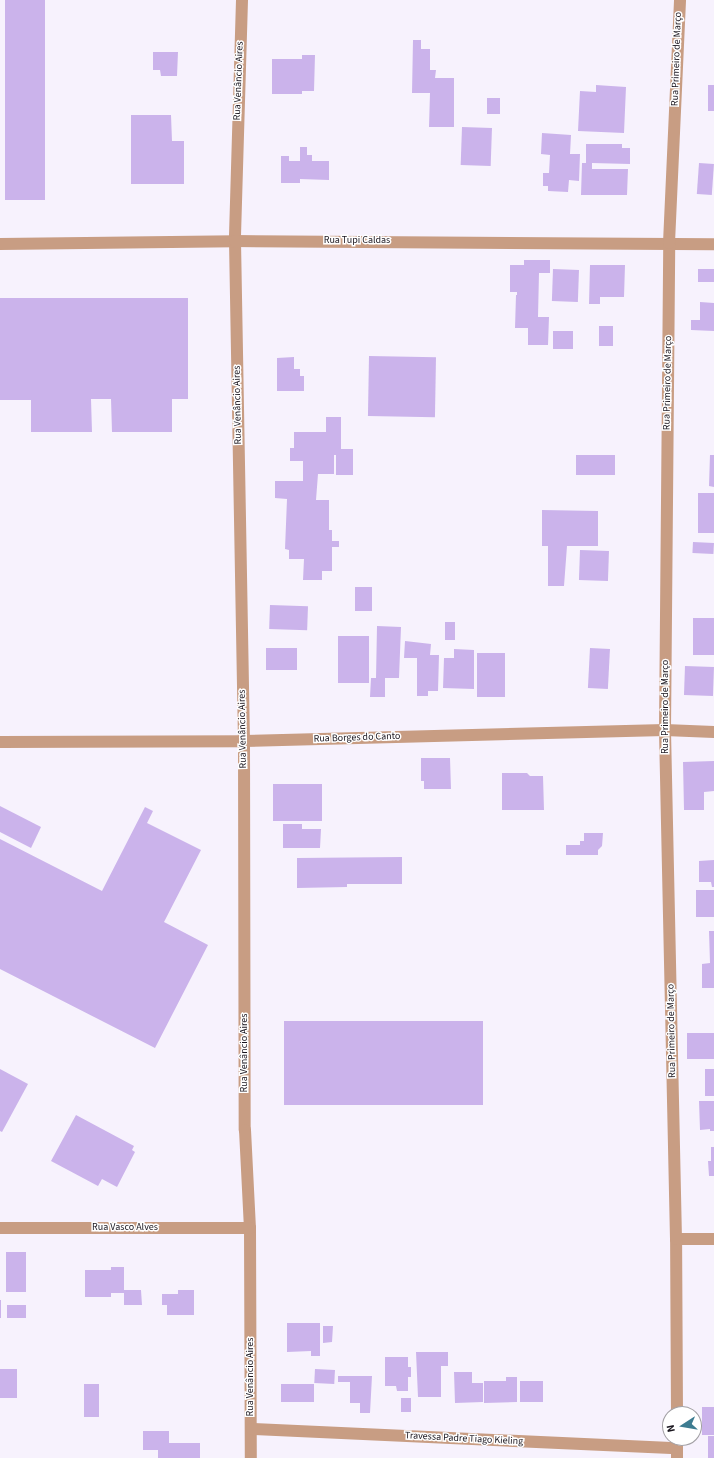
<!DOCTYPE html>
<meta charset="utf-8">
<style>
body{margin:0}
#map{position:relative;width:714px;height:1458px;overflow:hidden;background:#f7f2fd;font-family:"Source Sans 3",sans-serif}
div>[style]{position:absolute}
.building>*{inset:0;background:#cbb3eb;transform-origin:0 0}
.minor>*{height:12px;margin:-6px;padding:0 6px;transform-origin:6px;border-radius:6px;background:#c89d83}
span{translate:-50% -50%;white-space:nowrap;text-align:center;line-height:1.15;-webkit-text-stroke:3px #fff;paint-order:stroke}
.street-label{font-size:10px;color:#19151e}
.north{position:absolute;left:662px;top:1406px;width:40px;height:40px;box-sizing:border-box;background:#fff;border:1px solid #a3a1a5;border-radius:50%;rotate:258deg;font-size:11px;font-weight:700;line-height:16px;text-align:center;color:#19151e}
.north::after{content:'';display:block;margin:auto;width:14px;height:18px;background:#3d7c91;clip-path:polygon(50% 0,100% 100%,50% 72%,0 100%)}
</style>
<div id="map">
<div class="building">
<i style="left:5px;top:0;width:40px;height:200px"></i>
<i style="clip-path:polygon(413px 40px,421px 40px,421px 49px,430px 49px,430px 70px,436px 70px,435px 78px,454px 78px,454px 127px,429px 127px,430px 93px,412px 93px)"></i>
<i style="clip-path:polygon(153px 52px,178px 52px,177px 76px,161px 76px,160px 70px,153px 70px)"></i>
<i style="clip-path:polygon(302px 55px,315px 55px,314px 91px,302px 91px,302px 94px,272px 94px,272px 59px,302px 59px)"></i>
<i style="clip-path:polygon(596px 85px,626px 87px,624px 133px,578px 131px,580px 91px,596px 92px)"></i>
<i style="left:708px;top:85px;width:6px;height:26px"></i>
<i style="left:487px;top:98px;width:13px;height:16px"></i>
<i style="clip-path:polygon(131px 115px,171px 115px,172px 141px,184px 141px,184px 184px,131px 184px)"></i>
<i style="left:462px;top:127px;width:30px;height:38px;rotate:2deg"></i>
<i style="clip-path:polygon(542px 133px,571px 135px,570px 154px,580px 154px,579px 181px,569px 180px,568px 192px,548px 191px,548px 186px,543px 186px,543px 173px,549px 173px,550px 155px,541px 154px)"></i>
<i style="clip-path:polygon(586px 144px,622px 144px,622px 148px,630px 148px,630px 164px,592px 163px,592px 169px,628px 169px,627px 195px,581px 195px,582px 163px,586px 163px)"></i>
<i style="clip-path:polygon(300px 147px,307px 147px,307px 155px,312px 155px,312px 161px,329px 161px,329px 180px,300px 179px,300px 183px,281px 183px,281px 156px,289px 156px,289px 161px,300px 161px)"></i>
<i style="left:699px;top:163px;width:15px;height:31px;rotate:4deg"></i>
<i style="clip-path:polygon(524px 260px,550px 260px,550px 273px,539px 273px,538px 317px,549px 317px,548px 345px,528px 345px,528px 328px,515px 328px,516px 295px,517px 295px,517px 292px,510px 292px,510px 265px,524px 265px)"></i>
<i style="clip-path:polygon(590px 265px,625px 265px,624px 297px,600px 297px,600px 304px,589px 304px)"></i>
<i style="left:553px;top:269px;width:26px;height:32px;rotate:2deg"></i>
<i style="left:714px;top:269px;width:13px;height:16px;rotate:90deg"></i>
<i style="clip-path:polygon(0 298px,188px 298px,188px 399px,172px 399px,172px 432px,112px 432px,111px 399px,91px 399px,92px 432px,31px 432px,31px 400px,0 400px)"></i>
<i style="clip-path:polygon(700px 302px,714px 303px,714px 331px,691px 330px,691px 320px,700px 320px)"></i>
<i style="left:599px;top:326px;width:14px;height:20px"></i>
<i style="left:553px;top:331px;width:20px;height:18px"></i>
<i style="left:369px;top:356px;width:67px;height:60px;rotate:1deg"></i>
<i style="clip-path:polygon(294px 357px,294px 369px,300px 369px,300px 376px,304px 376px,304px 391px,277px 391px,277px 358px)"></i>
<i style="clip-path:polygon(326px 417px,341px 417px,341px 449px,353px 449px,353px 475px,336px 475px,336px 455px,334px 455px,334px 474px,318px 474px,316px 500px,329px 500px,329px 530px,332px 530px,332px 541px,339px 541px,339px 547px,332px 547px,332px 571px,322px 571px,322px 580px,303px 580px,304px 559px,289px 559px,289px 550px,285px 549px,287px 499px,275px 498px,275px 481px,303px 481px,303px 461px,290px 461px,290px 448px,294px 448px,294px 432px,326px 432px)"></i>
<i style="left:576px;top:455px;width:39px;height:20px"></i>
<i style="clip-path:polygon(710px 455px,714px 455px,714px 487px,709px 486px)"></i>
<i style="left:698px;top:493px;width:16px;height:40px"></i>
<i style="clip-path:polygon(542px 510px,598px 511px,598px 546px,567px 546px,564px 586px,548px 586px,548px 546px,542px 546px)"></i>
<i style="left:693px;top:542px;width:21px;height:11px;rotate:3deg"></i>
<i style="left:580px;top:550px;width:29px;height:30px;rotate:2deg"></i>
<i style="left:355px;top:587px;width:17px;height:24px"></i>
<i style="left:270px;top:605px;width:38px;height:24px;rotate:2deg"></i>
<i style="left:693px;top:618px;width:21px;height:37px"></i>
<i style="left:445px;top:622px;width:10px;height:18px"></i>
<i style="clip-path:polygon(377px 626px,401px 627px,399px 678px,385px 678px,385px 697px,370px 697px,371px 678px,376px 678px)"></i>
<i style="left:338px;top:636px;width:31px;height:47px"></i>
<i style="clip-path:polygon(405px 641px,431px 644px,430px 655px,439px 655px,438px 691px,428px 691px,428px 696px,417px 696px,417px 658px,404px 658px)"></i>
<i style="left:266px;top:648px;width:31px;height:22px"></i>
<i style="left:590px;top:648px;width:20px;height:40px;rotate:3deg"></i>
<i style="clip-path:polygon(454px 649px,474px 650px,474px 689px,443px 688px,444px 658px,454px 658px)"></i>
<i style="left:477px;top:653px;width:28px;height:44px"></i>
<i style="left:685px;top:666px;width:29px;height:29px;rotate:2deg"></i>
<i style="clip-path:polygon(421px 758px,450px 758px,451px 789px,424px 789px,424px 781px,421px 781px)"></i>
<i style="clip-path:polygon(714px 761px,714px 791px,704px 792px,704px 810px,684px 810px,683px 762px)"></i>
<i style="clip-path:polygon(502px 773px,527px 773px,530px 776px,543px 776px,544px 810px,502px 810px)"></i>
<i style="left:273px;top:784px;width:49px;height:37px"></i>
<i style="clip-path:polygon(0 806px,41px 827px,31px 848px,0 832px)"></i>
<i style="clip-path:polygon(145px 807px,153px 811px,147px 823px,201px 850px,164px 922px,208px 945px,155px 1048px,0 969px,0 839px,102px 891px)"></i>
<i style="clip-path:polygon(283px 824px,302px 824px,302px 829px,321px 829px,320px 848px,283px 848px)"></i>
<i style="clip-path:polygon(584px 833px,603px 833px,602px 846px,598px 850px,598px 855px,566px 855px,566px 845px,580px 845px,580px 841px,584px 841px)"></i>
<i style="clip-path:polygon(402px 857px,402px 884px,347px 884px,347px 887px,297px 888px,297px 858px)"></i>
<i style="clip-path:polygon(714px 860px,714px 887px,712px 887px,711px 882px,699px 882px,699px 861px)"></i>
<i style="left:714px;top:890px;width:27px;height:18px;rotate:90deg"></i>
<i style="clip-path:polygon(709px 931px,714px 931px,714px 988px,702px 988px,702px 964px,710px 963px)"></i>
<i style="left:483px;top:1021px;width:84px;height:199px;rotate:90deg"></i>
<i style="left:687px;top:1033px;width:27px;height:26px"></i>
<i style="clip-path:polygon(0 1069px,28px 1084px,2px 1132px,0 1131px)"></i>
<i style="left:714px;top:1069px;width:27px;height:9px;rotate:90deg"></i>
<i style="clip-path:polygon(699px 1101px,714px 1101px,714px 1131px,710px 1131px,710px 1129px,700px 1130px)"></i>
<i style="clip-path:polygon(76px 1115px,134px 1146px,132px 1150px,135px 1152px,117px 1187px,102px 1179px,98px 1186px,51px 1161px)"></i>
<i style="clip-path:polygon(711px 1147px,714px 1147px,714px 1176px,709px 1176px,708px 1161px,711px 1161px)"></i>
<i style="left:6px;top:1252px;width:20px;height:40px"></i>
<i style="clip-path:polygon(111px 1267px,124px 1267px,124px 1290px,141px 1290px,142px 1305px,124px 1305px,124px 1293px,111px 1293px,111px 1297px,85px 1297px,85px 1270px,111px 1270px)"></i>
<i style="clip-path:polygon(178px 1290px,194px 1290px,194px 1315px,167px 1315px,167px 1305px,162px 1305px,162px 1294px,178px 1294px)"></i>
<i style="left:0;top:1300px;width:1px;height:18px"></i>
<i style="left:7px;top:1305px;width:19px;height:13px"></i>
<i style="clip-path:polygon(287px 1323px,320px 1323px,320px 1356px,311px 1356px,311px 1351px,287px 1352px)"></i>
<i style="clip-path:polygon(323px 1326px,333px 1326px,332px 1342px,323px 1343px)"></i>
<i style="clip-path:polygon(416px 1352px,448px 1352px,448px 1366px,441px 1366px,441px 1397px,418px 1397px)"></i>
<i style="clip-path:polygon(385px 1357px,408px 1357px,408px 1367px,411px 1367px,411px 1377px,408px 1377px,408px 1391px,397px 1391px,396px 1386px,385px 1386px)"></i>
<i style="left:0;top:1369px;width:17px;height:29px"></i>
<i style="left:315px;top:1369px;width:20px;height:14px;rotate:3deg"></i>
<i style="clip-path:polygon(454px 1372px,472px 1372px,472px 1383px,483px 1383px,483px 1402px,455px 1403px)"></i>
<i style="clip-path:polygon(338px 1376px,372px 1376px,370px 1413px,360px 1413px,360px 1403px,350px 1403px,350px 1382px,338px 1382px)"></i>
<i style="clip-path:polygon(506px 1377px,517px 1377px,517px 1402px,484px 1403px,484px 1381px,506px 1381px)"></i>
<i style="left:520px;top:1381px;width:23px;height:21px"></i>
<i style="left:84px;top:1384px;width:15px;height:33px"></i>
<i style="left:281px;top:1384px;width:33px;height:18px"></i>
<i style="left:401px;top:1398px;width:10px;height:14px"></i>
<i style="left:702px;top:1407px;width:12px;height:28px"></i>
<i style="clip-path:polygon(143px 1431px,169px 1431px,169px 1443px,200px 1443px,200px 1458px,158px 1458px,158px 1450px,143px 1450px)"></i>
<i style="left:708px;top:1436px;width:6px;height:22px"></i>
</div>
<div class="minor">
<i style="left:242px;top:0;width:241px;rotate:91.7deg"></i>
<i style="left:235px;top:241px;width:500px;rotate:88.97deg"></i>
<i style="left:244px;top:741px;width:389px;rotate:89.9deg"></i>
<i style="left:245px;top:1130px;width:98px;rotate:87.1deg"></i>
<i style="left:250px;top:1228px;width:230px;rotate:89.8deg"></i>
<i style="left:0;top:244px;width:235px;rotate:-0.7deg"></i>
<i style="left:235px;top:241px;width:479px;rotate:0.4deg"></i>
<i style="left:0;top:742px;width:244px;rotate:-0.2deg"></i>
<i style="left:244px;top:741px;width:421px;rotate:-1.5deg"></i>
<i style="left:665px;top:730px;width:49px;rotate:2.3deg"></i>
<i style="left:0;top:1228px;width:250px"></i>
<i style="left:676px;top:1239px;width:38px"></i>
<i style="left:677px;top:1414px;width:175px;rotate:-90.3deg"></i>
<i style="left:676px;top:1239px;width:509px;rotate:-91.24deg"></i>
<i style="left:665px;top:730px;width:487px;rotate:-89.5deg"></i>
<i style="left:669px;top:243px;width:243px;rotate:-87.4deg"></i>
<i style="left:252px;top:1429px;width:425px;rotate:2.6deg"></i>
<i style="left:677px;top:1458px;width:20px;rotate:-90deg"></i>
</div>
<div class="street-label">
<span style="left:677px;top:59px;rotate:-88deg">Rua Primeiro de Março</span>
<span style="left:239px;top:81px;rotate:-88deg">Rua Venâncio Aires</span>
<span style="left:357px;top:241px">Rua Tupi Caldas</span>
<span style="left:668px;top:383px;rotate:-89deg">Rua Primeiro de Março</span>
<span style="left:238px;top:405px;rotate:-91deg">Rua Venâncio Aires</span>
<span style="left:666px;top:707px;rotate:-90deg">Rua Primeiro de Março</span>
<span style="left:243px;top:729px;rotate:-91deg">Rua Venâncio Aires</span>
<span style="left:357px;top:738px;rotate:-2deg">Rua Borges do Canto</span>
<span style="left:672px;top:1031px;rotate:-91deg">Rua Primeiro de Março</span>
<span style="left:245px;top:1053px;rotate:-90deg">Rua Venâncio Aires</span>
<span style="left:125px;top:1228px">Rua Vasco Alves</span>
<span style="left:251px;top:1377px;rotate:-90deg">Rua Venâncio Aires</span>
<span style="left:464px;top:1439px;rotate:3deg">Travessa Padre Tiago Kieling</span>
</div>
<div class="north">N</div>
</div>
